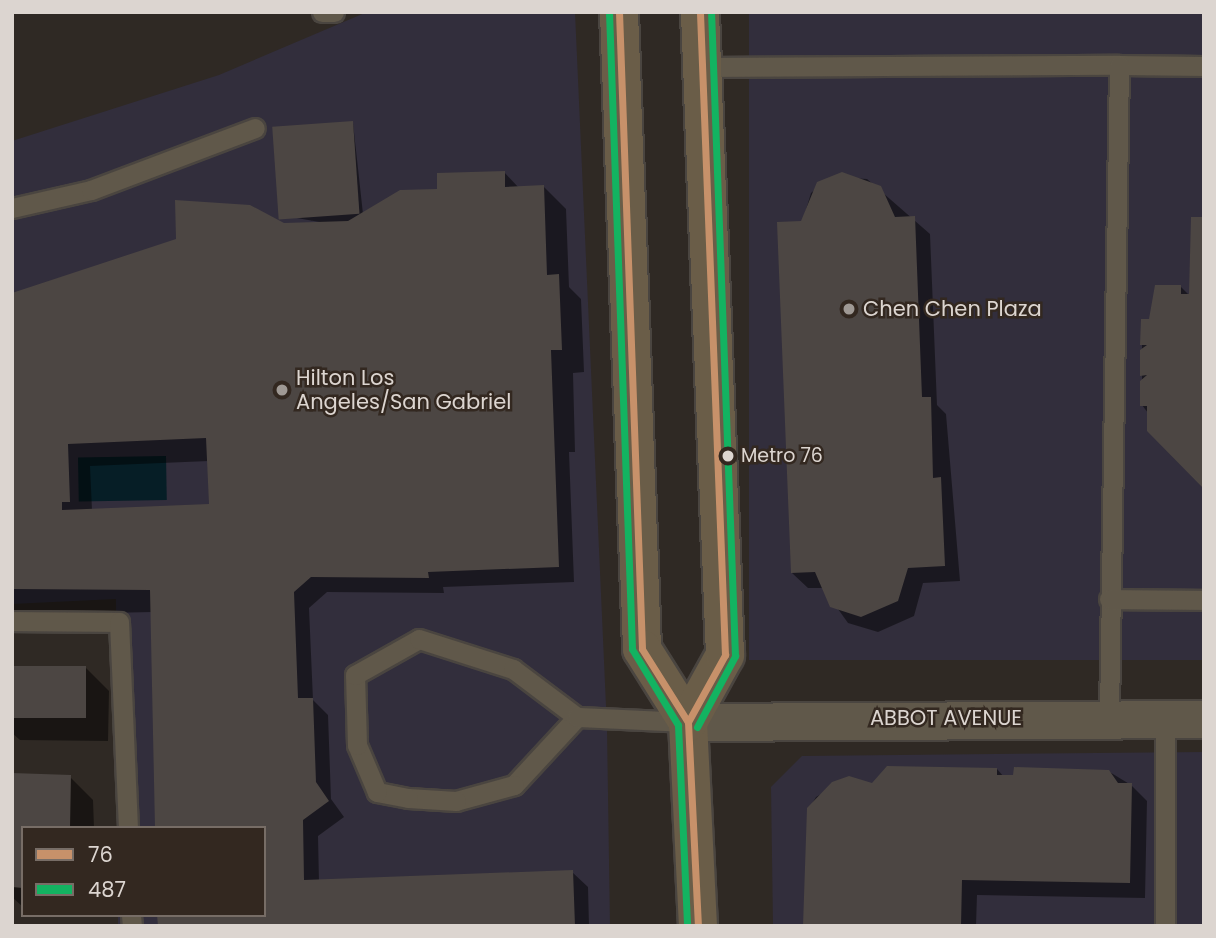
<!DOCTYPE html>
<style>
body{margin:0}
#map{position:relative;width:1216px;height:938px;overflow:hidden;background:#2f2924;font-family:Poppins,sans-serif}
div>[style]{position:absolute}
.commercial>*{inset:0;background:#322e3c;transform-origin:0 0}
.water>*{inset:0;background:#061e26;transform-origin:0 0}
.shadow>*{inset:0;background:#0007}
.building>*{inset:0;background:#4c4643;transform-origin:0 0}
.roads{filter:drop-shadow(2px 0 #4a4540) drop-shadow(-2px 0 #4a4540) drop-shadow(0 2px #4a4540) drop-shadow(0 -2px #4a4540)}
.lane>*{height:19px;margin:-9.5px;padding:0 9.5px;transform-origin:9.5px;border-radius:9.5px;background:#60584a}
.street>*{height:37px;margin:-18.5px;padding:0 18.5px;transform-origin:18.5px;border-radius:18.5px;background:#60584a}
.primary>*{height:38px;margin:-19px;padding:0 19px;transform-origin:19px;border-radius:19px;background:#6a5d48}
.bus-1>*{height:7px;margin:-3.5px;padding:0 3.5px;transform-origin:3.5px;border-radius:3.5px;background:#c7916a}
.bus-2>*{height:7px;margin:-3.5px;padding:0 3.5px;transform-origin:3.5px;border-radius:3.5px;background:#13b361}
.dots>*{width:19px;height:19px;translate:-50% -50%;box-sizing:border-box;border:4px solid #332820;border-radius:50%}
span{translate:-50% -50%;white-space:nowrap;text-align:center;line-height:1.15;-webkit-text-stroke:5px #332820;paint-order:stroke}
.bus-label{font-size:19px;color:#dcd5d0}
.left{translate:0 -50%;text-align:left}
.poi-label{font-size:21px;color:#dcd5d0}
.street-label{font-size:21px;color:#dcd5d0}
.frame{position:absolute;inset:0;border:14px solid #dcd5d0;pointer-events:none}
.legend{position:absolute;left:21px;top:826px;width:245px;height:91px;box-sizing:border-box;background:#332820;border:2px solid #776d66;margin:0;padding:9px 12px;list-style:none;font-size:21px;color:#dcd5d0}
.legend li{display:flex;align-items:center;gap:14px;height:35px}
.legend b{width:35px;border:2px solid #776d66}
</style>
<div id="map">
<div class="commercial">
<i style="clip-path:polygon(367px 12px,575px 12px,607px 728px,610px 926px,118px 926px,118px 915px,264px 915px,264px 828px,117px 828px,116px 599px,12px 604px,12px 141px,219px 75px)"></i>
<i style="left:749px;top:12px;width:455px;height:648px"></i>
<i style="clip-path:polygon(1204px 752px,1204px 926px,773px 926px,771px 787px,802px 756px)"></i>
</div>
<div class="water">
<i style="left:166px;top:456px;width:44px;height:88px;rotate:89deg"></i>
</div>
<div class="shadow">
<i style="clip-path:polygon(evenodd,353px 123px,363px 214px,504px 172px,519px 188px,543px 186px,566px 209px,569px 287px,581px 299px,584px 372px,573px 373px,575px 452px,569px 452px,574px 582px,443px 587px,444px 593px,327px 592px,309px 608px,313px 700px,328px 715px,331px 799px,344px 817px,318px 836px,319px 882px,572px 872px,588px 887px,589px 926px,160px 926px,264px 915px,264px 828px,153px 612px,12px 615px,12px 294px,284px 225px,325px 223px,280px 215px,353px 123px,209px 461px,211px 505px,92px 510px,90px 466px,209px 461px)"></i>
<i style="clip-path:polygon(830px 177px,867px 179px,930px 234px,937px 405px,946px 414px,960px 581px,923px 583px,914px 616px,878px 632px,848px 623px,823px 588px,808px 588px,792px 573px,802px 223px,811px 193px)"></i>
<i style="clip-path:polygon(1181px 287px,1191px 297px,1204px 487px,1142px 405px,1142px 344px,1151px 321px)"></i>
<i style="clip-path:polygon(12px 667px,86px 668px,109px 691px,108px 741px,20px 740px,12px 733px)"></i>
<i style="clip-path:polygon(997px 769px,1004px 777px,1108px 771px,1131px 785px,1147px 801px,1145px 898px,977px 895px,976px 926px,808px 926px,809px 809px,816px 797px,849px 778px,872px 785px)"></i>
<i style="clip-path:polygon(12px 775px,70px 777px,93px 800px,94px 828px,23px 828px,23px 907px,12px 897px)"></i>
</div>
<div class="building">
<i style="left:353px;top:121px;width:93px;height:81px;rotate:86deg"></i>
<i style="clip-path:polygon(evenodd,505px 171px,505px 187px,544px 185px,547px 275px,559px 274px,562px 350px,551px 350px,559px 567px,428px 572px,429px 578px,311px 577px,294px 592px,298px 698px,313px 698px,316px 782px,329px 801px,303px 820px,304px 880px,573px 870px,575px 926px,158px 926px,157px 915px,264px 915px,264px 828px,155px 828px,150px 590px,12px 589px,12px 293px,176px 239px,175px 200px,250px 205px,284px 223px,348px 221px,400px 190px,437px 189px,437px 173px,505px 171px,206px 438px,209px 504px,62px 510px,62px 502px,70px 502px,68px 444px,206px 438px)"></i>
<i style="clip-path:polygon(842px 172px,881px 186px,895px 217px,915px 216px,922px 397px,931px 397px,933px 478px,941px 477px,945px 566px,908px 568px,898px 601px,861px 617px,830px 607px,815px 572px,791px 573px,777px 222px,801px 221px,817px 182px)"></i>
<i style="clip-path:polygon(1191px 217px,1204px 217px,1204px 489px,1147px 431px,1147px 406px,1140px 406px,1140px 381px,1147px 375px,1140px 376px,1140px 350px,1147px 345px,1140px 345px,1141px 319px,1149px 319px,1155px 285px,1181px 285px,1181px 294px,1189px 294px)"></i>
<i style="left:12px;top:666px;width:74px;height:52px"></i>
<i style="clip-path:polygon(887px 766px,997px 768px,997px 775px,1013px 775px,1014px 767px,1109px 770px,1118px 783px,1132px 783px,1130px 883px,962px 880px,961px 926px,803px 926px,807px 808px,832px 782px,849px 776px,872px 783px)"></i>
<i style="clip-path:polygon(12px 773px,71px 775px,70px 828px,23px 828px,23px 888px,12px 887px)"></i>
</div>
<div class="roads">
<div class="lane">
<i style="left:322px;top:12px;width:12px"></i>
<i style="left:1119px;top:65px;width:85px;rotate:0.7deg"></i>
<i style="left:702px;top:67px;width:417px;rotate:-0.3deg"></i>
<i style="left:1119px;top:65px;width:653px;rotate:90.88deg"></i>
<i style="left:12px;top:208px;width:81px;rotate:-12.8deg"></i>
<i style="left:91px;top:190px;width:175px;rotate:-20.7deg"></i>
<i style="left:1109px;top:599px;width:95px;rotate:0.6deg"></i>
<i style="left:12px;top:621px;width:107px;rotate:0.5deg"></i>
<i style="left:119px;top:622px;width:206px;rotate:87.5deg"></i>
<i style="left:577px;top:717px;width:93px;rotate:132.8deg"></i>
<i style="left:514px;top:785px;width:60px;rotate:164.6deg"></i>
<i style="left:456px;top:801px;width:48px;rotate:-176.4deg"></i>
<i style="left:408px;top:798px;width:32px;rotate:-169deg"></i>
<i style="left:377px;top:792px;width:51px;rotate:-113.1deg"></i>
<i style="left:357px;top:745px;width:70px;rotate:-91.6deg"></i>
<i style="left:355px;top:675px;width:73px;rotate:-29.4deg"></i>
<i style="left:419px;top:639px;width:99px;rotate:17.7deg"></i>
<i style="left:513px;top:669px;width:80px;rotate:36.9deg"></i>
<i style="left:577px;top:717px;width:111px;rotate:2.6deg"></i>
<i style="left:131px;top:915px;width:11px;rotate:85deg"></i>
<i style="left:1165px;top:926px;width:206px;rotate:-90deg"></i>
</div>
<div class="street">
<i style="left:688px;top:722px;width:516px;rotate:-0.33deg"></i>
</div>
<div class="primary">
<i style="left:619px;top:12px;width:637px;rotate:87.93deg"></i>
<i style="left:642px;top:649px;width:86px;rotate:57.8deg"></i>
<i style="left:688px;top:722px;width:204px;rotate:87.2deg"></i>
<i style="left:688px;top:722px;width:77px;rotate:-61.1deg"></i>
<i style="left:725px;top:655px;width:643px;rotate:-92.23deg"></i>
</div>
</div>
<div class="bus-1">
<i style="left:619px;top:12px;width:637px;rotate:87.93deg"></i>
<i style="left:642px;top:649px;width:86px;rotate:57.8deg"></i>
<i style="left:688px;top:722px;width:204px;rotate:87.2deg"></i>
<i style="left:688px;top:722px;width:77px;rotate:-61.1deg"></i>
<i style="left:725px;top:655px;width:643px;rotate:-92.23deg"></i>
</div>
<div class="bus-2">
<i style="left:609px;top:12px;width:637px;rotate:87.93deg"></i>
<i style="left:632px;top:649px;width:89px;rotate:58.8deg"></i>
<i style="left:678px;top:725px;width:201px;rotate:87.4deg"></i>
<i style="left:697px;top:727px;width:81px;rotate:-61.8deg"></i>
<i style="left:735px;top:656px;width:644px;rotate:-92.13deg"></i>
</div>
<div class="dots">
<i style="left:849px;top:309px;background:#9f9994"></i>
<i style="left:282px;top:390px;background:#9f9994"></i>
<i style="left:728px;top:456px;background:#dcd5d0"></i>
</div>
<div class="bus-label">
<span class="left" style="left:741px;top:456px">Metro 76</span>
</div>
<div class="poi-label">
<span class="left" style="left:863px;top:309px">Chen Chen Plaza</span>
<span class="left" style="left:296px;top:390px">Hilton Los<br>Angeles/San Gabriel</span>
</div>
<div class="street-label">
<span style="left:946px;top:718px">ABBOT AVENUE</span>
</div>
<div class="frame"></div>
<ul class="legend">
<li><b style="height:9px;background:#c7916a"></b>76</li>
<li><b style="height:9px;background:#13b361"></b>487</li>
</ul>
</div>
